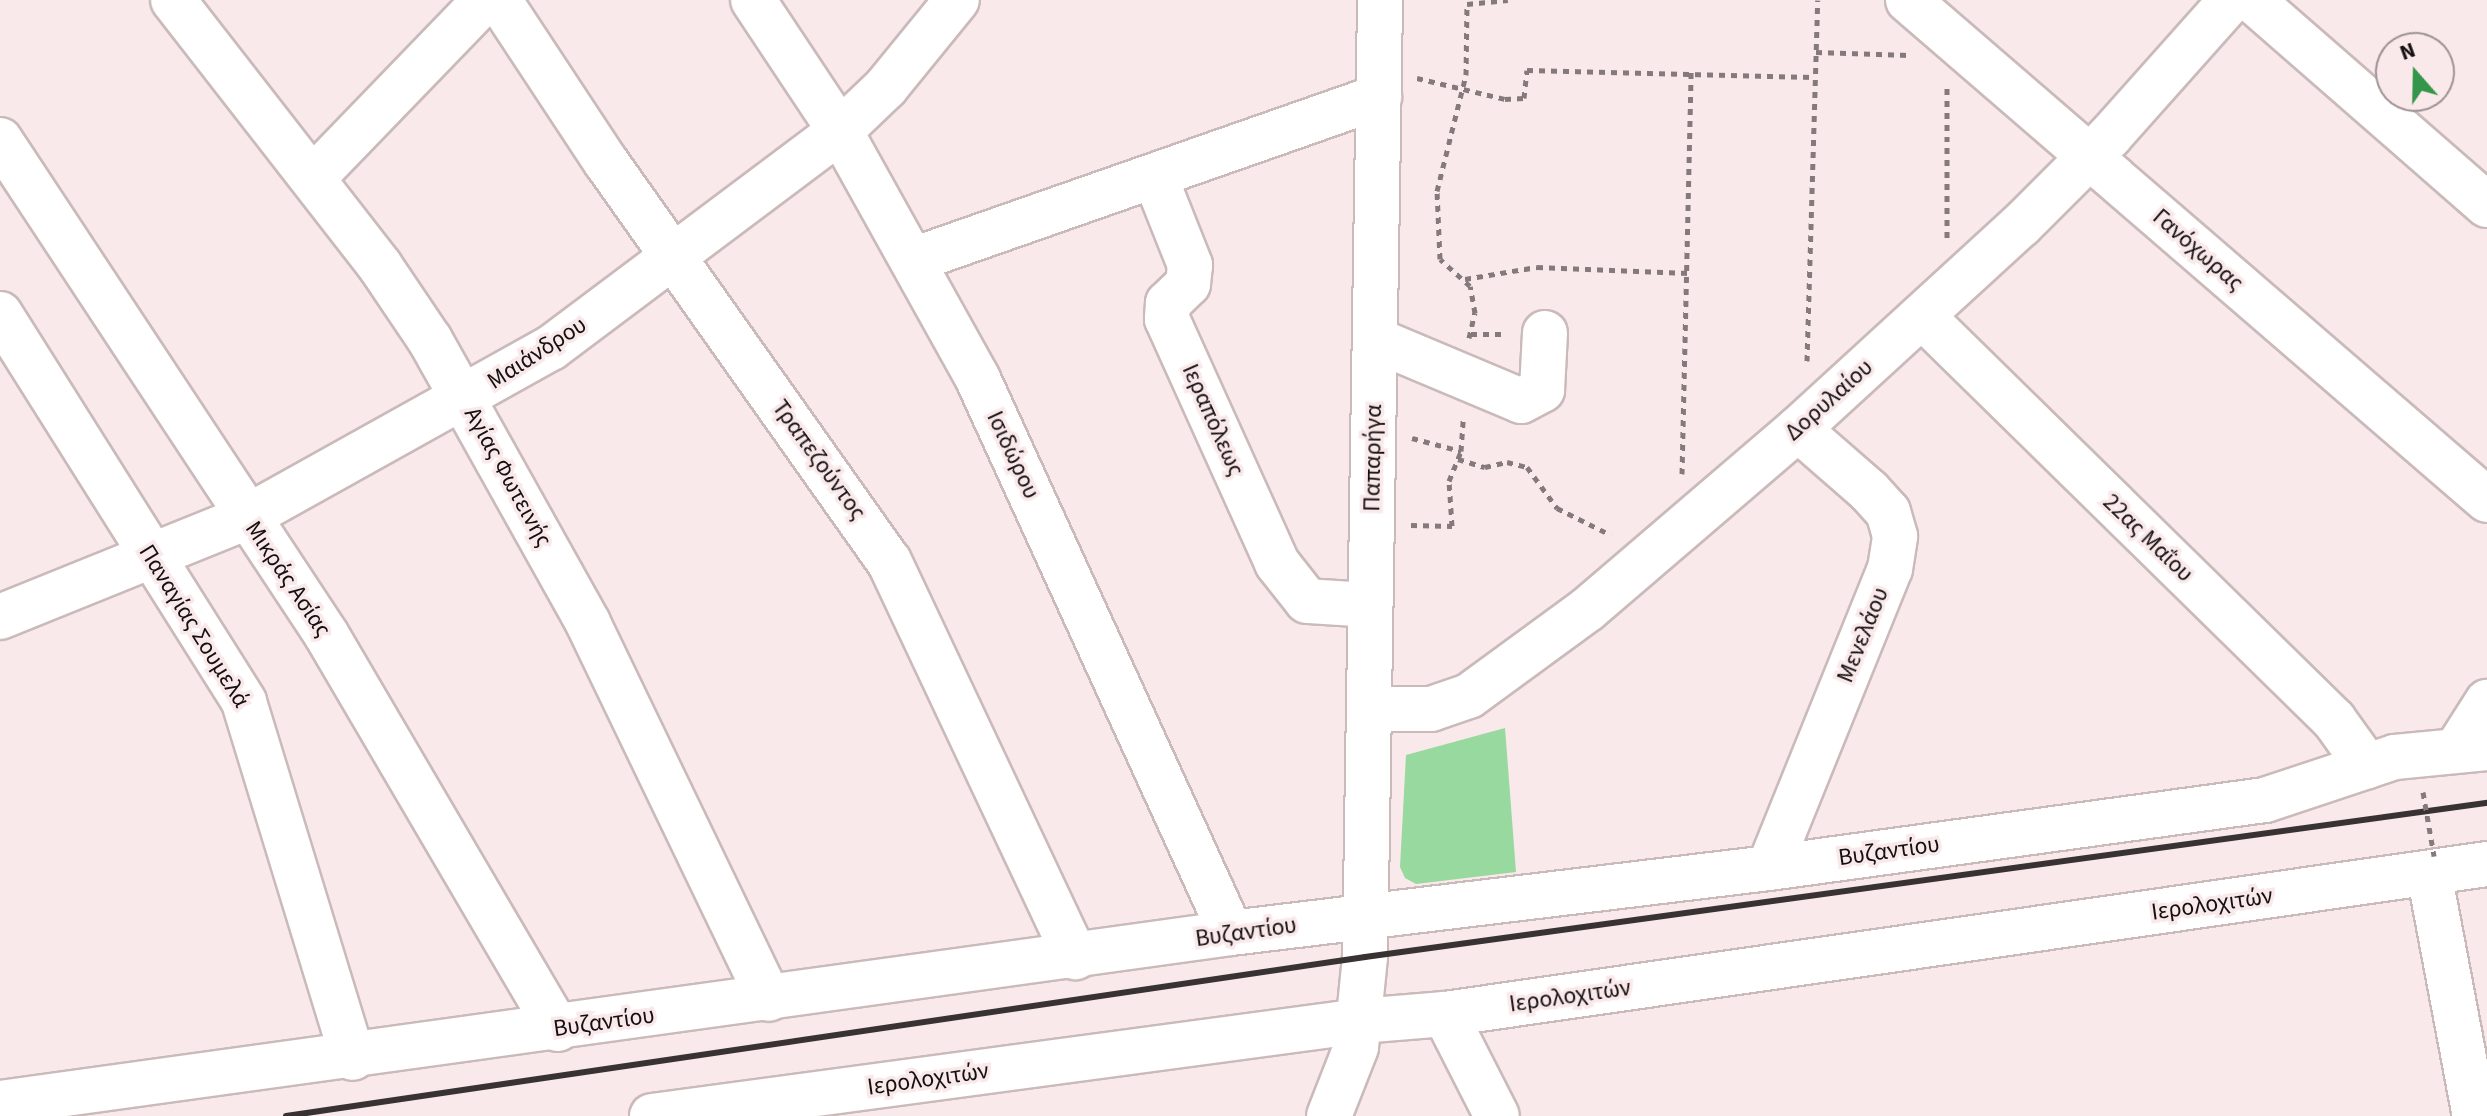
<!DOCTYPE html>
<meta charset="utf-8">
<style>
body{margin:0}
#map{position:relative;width:2487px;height:1116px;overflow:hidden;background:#fae9ea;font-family:"Source Sans 3",sans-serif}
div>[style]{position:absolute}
.green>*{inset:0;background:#98d9a0}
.path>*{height:5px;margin-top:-2.5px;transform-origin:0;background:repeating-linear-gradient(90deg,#857a7b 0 6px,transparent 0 12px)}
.roads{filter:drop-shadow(2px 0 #cababa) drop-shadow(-2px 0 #cababa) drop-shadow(0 2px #cababa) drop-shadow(0 -2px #cababa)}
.minor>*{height:44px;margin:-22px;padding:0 22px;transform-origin:22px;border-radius:22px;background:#fff}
.rail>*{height:6px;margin:-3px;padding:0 3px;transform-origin:3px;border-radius:3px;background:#393232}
.path-bridge>*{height:5px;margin-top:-2.5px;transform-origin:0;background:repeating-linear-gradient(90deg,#857a7b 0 6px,transparent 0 12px)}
span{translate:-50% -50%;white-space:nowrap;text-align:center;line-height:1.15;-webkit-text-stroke:7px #fae9ea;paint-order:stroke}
.street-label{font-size:24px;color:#151010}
.north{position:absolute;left:2375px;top:32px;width:80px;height:80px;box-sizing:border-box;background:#fae9ea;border:2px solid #9e9293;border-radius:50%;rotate:340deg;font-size:22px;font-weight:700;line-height:32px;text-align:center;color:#151010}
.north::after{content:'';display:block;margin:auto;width:28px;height:36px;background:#34964a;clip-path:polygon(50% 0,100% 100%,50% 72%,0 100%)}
</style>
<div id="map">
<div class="green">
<i style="clip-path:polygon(1505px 728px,1516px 872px,1416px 884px,1405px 878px,1400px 867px,1406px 755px)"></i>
</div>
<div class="path">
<i style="left:1816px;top:52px;width:93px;rotate:1.8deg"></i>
<i style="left:1417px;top:78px;width:90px;rotate:13.4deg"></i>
<i style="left:1505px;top:99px;width:19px;rotate:-3deg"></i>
<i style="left:1524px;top:98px;width:28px;rotate:-84deg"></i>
<i style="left:1527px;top:70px;width:288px;rotate:1.4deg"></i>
<i style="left:1947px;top:238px;width:150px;rotate:-90deg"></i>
<i style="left:1465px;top:279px;width:73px;rotate:-9.5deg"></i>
<i style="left:1537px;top:267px;width:151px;rotate:2.3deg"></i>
<i style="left:1471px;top:334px;width:34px"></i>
<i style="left:1469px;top:338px;width:26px;rotate:-77deg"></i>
<i style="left:1475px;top:313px;width:27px;rotate:-100deg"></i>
<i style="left:1470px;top:286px;width:40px;rotate:-138deg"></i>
<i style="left:1440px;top:259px;width:68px;rotate:-92.5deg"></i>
<i style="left:1437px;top:191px;width:120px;rotate:-76deg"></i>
<i style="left:1466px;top:75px;width:71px;rotate:-89.2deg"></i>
<i style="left:1467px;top:4px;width:41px;rotate:-5.6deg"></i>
<i style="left:1807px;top:361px;width:361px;rotate:-88.3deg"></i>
<i style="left:1412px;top:438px;width:51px;rotate:14.9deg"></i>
<i style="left:1458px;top:459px;width:28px;rotate:17deg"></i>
<i style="left:1485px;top:467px;width:23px;rotate:-13deg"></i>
<i style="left:1507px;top:462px;width:21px;rotate:14deg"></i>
<i style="left:1527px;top:467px;width:51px;rotate:53.8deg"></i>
<i style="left:1557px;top:508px;width:60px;rotate:26.6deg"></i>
<i style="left:1682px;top:474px;width:402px;rotate:-88.7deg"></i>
<i style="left:1411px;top:525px;width:41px;rotate:1.4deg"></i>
<i style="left:1452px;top:526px;width:45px;rotate:-93.8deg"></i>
<i style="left:1449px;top:481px;width:32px;rotate:-68deg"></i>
<i style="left:1461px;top:451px;width:31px;rotate:-86deg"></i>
</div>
<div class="roads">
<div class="minor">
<i style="left:173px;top:0;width:337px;rotate:52.1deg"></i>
<i style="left:380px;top:266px;width:89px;rotate:56deg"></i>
<i style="left:430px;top:340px;width:324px;rotate:60.8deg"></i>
<i style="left:588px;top:623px;width:417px;rotate:64.3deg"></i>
<i style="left:499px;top:0;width:194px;rotate:56.6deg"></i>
<i style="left:606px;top:162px;width:489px;rotate:54.7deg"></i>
<i style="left:889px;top:561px;width:438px;rotate:64.8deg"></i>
<i style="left:753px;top:0;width:157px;rotate:56.4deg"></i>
<i style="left:840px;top:131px;width:282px;rotate:60.9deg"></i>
<i style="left:977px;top:377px;width:611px;rotate:65.45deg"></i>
<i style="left:1908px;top:0;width:765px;rotate:40.81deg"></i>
<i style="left:2252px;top:0;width:312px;rotate:41.1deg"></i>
<i style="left:0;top:140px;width:592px;rotate:56.58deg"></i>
<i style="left:326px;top:634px;width:458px;rotate:59.6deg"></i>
<i style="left:1155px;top:177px;width:95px;rotate:68.3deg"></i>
<i style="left:1190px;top:265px;width:19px;rotate:96deg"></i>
<i style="left:1188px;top:284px;width:28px;rotate:136deg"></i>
<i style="left:1168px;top:303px;width:16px;rotate:94deg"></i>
<i style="left:1167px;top:319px;width:268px;rotate:65.7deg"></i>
<i style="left:1277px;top:563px;width:48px;rotate:51.7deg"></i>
<i style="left:1307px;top:601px;width:63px;rotate:3.6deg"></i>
<i style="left:313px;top:178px;width:248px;rotate:-46deg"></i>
<i style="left:913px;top:260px;width:494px;rotate:-19.3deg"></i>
<i style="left:0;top:314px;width:458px;rotate:57.8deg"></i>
<i style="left:244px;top:702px;width:372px;rotate:73deg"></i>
<i style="left:1922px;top:316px;width:577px;rotate:44.44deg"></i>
<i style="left:2334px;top:720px;width:57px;rotate:54.3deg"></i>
<i style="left:1376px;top:340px;width:157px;rotate:22.8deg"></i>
<i style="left:1521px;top:401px;width:24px;rotate:-28deg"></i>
<i style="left:1542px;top:390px;width:57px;rotate:-87deg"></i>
<i style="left:0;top:617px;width:266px;rotate:-22deg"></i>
<i style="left:247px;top:517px;width:348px;rotate:-29.1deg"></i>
<i style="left:551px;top:348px;width:361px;rotate:-36.9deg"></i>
<i style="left:840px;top:131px;width:64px;rotate:-43.7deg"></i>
<i style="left:886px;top:87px;width:112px;rotate:-50.8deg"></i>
<i style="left:1371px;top:709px;width:60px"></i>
<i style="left:1431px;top:709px;width:40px;rotate:-18.9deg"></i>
<i style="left:1469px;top:696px;width:147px;rotate:-36.2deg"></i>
<i style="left:1588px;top:609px;width:277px;rotate:-40.6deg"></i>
<i style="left:1798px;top:429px;width:302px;rotate:-42.5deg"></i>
<i style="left:2021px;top:225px;width:126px;rotate:-45deg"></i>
<i style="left:2110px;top:136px;width:182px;rotate:-48.3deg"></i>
<i style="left:2457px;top:749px;width:56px;rotate:-57.4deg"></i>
<i style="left:1769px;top:868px;width:323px;rotate:-68deg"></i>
<i style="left:1890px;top:569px;width:33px;rotate:-81deg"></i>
<i style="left:1895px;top:536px;width:25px;rotate:-106deg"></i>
<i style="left:1888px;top:512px;width:28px;rotate:-132deg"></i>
<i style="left:1869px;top:491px;width:94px;rotate:-138.9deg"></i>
<i style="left:2429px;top:873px;width:247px;rotate:79.3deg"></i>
<i style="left:1445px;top:1014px;width:114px;rotate:63deg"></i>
<i style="left:0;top:1103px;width:1243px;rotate:-7.86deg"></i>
<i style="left:1231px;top:933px;width:542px;rotate:-6.89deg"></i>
<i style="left:1769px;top:868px;width:501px;rotate:-7.81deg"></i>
<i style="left:2265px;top:800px;width:137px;rotate:-18.3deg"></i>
<i style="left:2395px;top:757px;width:92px;rotate:-5.6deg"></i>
<i style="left:652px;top:1116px;width:714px;rotate:-7.64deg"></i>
<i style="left:1360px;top:1021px;width:85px;rotate:-4.7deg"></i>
<i style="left:1445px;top:1014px;width:1053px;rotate:-8.19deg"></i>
<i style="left:1329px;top:1116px;width:74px;rotate:-68.6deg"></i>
<i style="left:1356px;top:1047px;width:90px;rotate:-84.3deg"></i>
<i style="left:1365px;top:957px;width:957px;rotate:-89.1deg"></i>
</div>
</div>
<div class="rail">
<i style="left:286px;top:1116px;width:1091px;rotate:-8.38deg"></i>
<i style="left:1365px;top:957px;width:1133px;rotate:-7.82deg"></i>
</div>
<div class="path-bridge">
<i style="left:2423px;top:792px;width:65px;rotate:80.2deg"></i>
</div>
<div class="street-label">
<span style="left:2198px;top:250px;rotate:41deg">Γανόχωρας</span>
<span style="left:537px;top:353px;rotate:-33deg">Μαιάνδρου</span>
<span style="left:1829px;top:400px;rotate:-42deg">Δορυλαίου</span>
<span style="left:1213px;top:420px;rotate:66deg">Ιεραπόλεως</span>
<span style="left:1013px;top:455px;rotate:65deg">Ισιδώρου</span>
<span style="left:1373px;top:458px;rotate:-89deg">Παπαρήγα</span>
<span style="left:819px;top:460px;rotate:54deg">Τραπεζούντος</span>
<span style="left:508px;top:477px;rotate:61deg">Αγίας Φωτεινής</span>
<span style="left:2148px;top:538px;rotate:44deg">22ας Μαΐου</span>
<span style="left:288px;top:579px;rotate:56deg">Μικράς Ασίας</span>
<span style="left:194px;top:626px;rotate:58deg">Παναγίας Σουμελά</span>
<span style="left:1863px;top:635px;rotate:-68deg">Μενελάου</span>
<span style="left:1889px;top:851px;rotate:-8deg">Βυζαντίου</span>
<span style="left:2212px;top:904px;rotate:-8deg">Ιερολοχιτών</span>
<span style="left:1246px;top:932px;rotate:-8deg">Βυζαντίου</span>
<span style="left:1570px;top:996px;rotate:-8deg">Ιερολοχιτών</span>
<span style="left:604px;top:1022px;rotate:-8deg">Βυζαντίου</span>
<span style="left:928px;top:1079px;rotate:-8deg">Ιερολοχιτών</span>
</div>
<div class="north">N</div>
</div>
